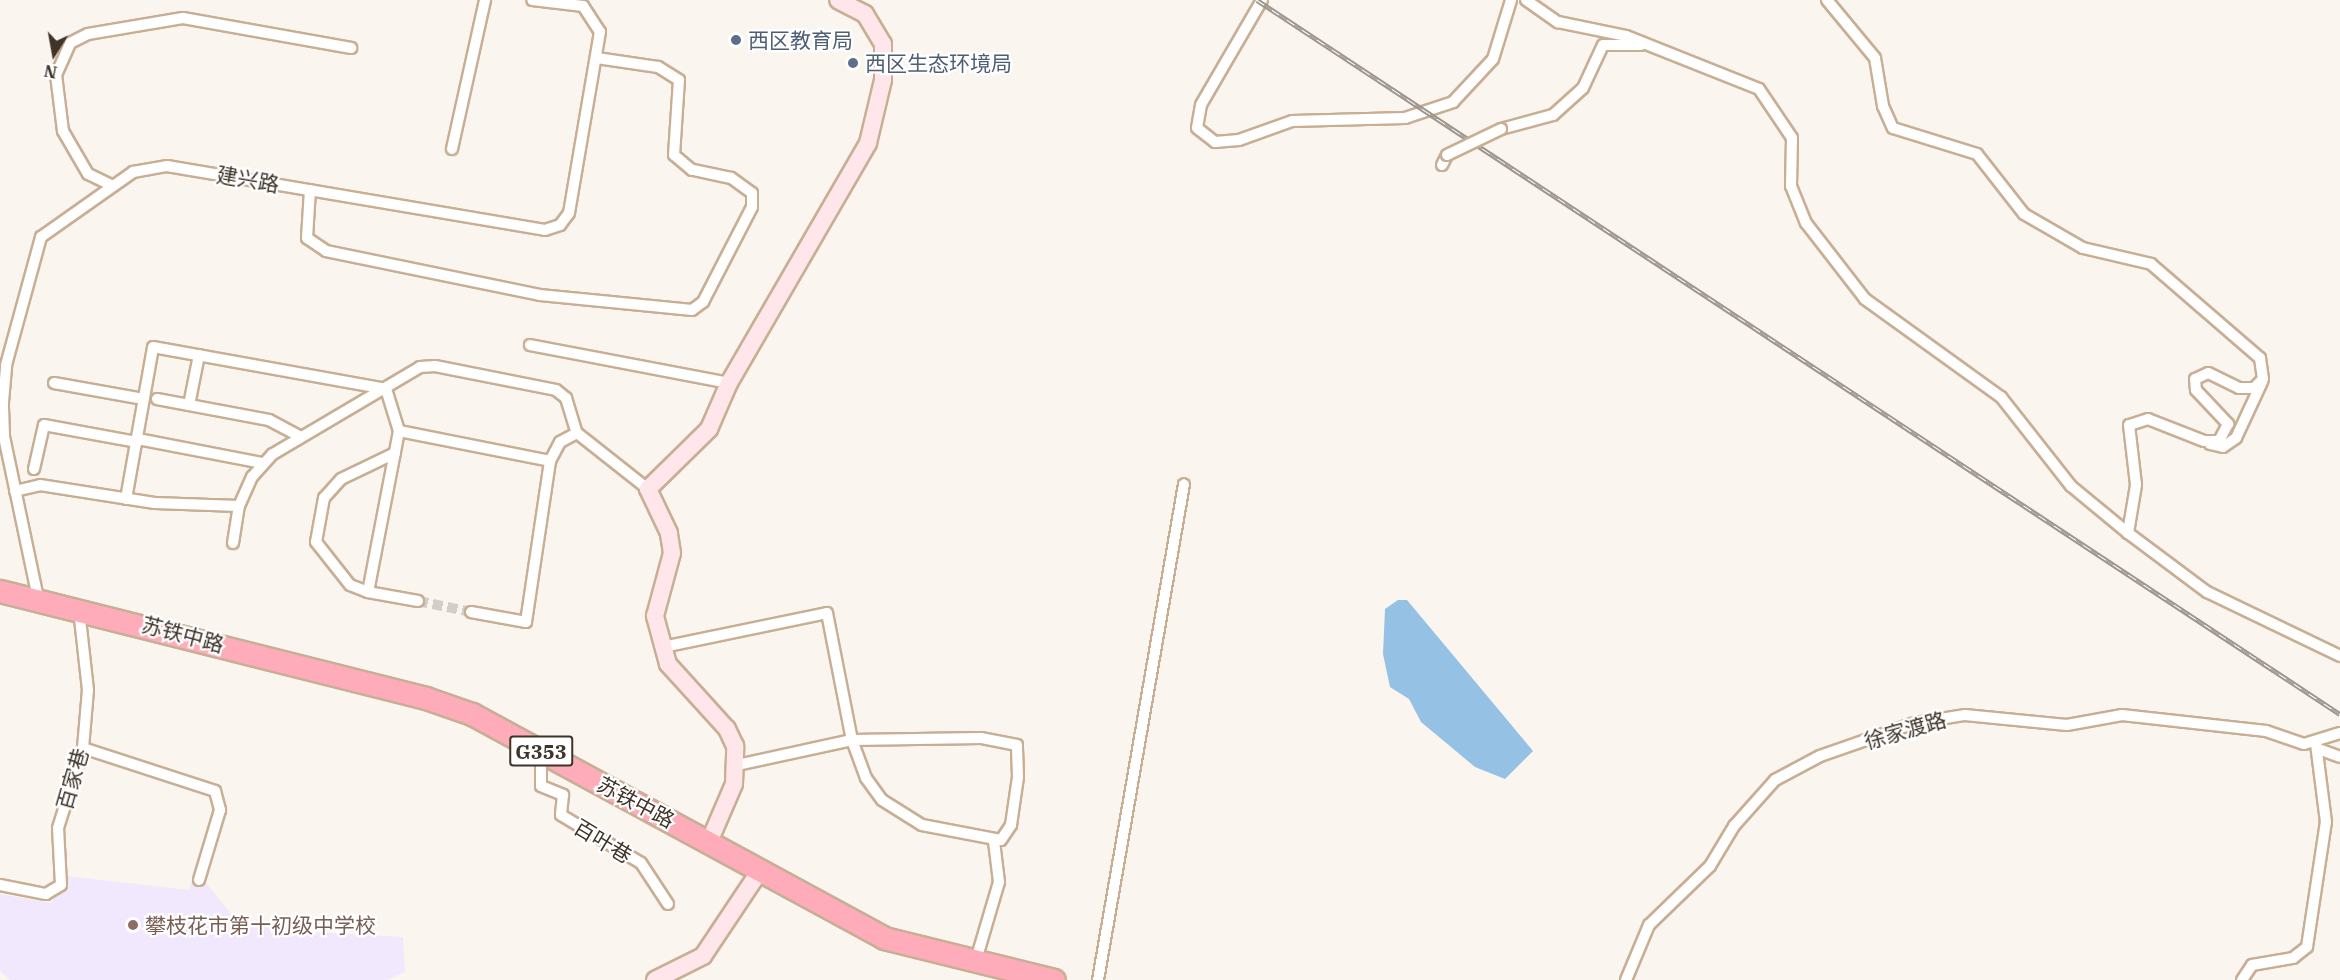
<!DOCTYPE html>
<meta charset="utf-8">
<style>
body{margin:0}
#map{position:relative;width:2340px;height:980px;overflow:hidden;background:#fbf5f0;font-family:"IBM Plex Serif","Noto Sans SC",serif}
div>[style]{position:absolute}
.education>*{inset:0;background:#f2e8fd}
.water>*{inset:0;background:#95c2e4}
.street-tunnel>*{height:10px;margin-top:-5px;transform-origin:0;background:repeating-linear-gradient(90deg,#d5cec8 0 10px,transparent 0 15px)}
.roads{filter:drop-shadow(2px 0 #c8af94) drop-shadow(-2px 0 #c8af94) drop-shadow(0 2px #c8af94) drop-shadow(0 -2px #c8af94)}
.street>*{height:10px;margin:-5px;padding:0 5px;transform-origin:5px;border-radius:5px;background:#fff}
.secondary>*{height:16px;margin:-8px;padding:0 8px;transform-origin:8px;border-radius:8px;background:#ffe6ea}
.highway>*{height:21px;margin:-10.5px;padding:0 10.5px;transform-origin:10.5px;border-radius:10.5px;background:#feacb9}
.rail>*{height:5px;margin-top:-2.5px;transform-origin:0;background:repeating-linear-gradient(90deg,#fff 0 9px,#9e968e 0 18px);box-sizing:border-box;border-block:2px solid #9e968e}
.bridges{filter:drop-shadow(2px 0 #c8af94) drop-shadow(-2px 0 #c8af94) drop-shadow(0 2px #c8af94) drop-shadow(0 -2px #c8af94)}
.street-bridge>*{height:10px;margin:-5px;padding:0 5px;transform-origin:5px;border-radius:5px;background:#fff}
.dots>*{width:16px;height:16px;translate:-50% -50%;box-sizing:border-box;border:3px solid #fff;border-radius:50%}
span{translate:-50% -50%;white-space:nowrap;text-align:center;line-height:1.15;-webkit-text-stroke:4.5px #fff;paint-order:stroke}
.shield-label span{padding:2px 4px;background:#fff;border:2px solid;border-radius:4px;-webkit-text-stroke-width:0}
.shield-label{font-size:20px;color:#3e3429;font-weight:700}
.service-label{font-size:21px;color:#4e5e75}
.left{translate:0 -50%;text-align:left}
.street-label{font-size:21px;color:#3e3429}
.education-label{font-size:21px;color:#785e54}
.north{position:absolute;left:24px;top:24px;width:60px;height:60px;-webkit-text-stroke:4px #fff;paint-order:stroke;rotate:191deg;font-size:16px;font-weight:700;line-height:24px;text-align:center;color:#3e3429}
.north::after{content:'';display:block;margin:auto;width:21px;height:27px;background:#3e3429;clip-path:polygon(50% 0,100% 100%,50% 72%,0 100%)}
</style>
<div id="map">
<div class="education">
<i style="clip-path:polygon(193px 875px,204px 880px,236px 920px,296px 931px,403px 937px,405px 972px,387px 980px,10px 980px,0 971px,0 894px,51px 903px,67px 876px,189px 890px)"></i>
</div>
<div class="water">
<i style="clip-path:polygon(1398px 600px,1407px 600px,1533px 751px,1505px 779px,1475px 767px,1421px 722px,1409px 699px,1390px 687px,1383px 654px,1385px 609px)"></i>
</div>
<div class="street-tunnel">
<i style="left:418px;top:601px;width:54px;rotate:11.7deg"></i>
</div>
<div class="roads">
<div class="street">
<i style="left:1262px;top:0;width:121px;rotate:120.2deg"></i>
<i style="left:1201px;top:105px;width:23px;rotate:100deg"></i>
<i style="left:1197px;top:128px;width:23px;rotate:38deg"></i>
<i style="left:1215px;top:142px;width:24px;rotate:-5deg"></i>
<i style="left:1239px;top:140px;width:56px;rotate:-19.7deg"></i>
<i style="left:1292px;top:121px;width:113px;rotate:-1.5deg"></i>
<i style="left:1405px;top:118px;width:51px;rotate:-18.4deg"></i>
<i style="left:1453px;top:102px;width:59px;rotate:-47.1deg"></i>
<i style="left:1493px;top:59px;width:62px;rotate:-73deg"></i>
<i style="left:1526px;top:0;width:39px;rotate:35deg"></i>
<i style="left:1558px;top:22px;width:69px;rotate:11.6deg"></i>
<i style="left:1626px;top:36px;width:143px;rotate:21.7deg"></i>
<i style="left:1759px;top:89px;width:59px;rotate:56deg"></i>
<i style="left:1792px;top:138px;width:48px;rotate:91.2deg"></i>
<i style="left:1791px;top:186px;width:40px;rotate:68deg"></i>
<i style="left:1806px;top:223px;width:96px;rotate:52.2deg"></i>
<i style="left:1865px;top:299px;width:168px;rotate:35.8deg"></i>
<i style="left:2001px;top:397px;width:113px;rotate:51.8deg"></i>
<i style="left:2071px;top:486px;width:74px;rotate:39.5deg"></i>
<i style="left:2128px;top:533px;width:99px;rotate:36.8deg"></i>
<i style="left:2207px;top:592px;width:148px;rotate:25.7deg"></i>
<i style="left:1827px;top:0;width:75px;rotate:50.4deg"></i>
<i style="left:1875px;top:58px;width:49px;rotate:80.5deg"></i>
<i style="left:1883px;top:106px;width:24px;rotate:66deg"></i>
<i style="left:1893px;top:128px;width:88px;rotate:17.2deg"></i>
<i style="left:1977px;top:154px;width:76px;rotate:51.9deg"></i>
<i style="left:2024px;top:214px;width:68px;rotate:30deg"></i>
<i style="left:2083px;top:248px;width:70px;rotate:13.2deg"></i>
<i style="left:2151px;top:264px;width:144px;rotate:40.8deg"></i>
<i style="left:2260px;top:358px;width:21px;rotate:82deg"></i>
<i style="left:2263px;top:379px;width:13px;rotate:135deg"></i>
<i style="left:2254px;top:388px;width:15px;rotate:180deg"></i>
<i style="left:2239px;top:388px;width:34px;rotate:-154deg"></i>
<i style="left:2208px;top:373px;width:14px;rotate:155deg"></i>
<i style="left:2195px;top:379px;width:11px;rotate:85deg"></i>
<i style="left:2196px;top:390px;width:47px;rotate:46.7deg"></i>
<i style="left:2228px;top:424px;width:19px;rotate:118deg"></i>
<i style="left:2219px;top:441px;width:15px;rotate:180deg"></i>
<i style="left:2204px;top:441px;width:60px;rotate:-158.6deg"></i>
<i style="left:2148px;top:419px;width:20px;rotate:162deg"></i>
<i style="left:2129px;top:425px;width:60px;rotate:83.3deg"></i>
<i style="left:2136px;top:485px;width:49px;rotate:99.5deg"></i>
<i style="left:1501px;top:129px;width:54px;rotate:-15.1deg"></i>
<i style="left:1553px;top:115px;width:40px;rotate:-42deg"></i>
<i style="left:1583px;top:88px;width:47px;rotate:-65.1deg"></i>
<i style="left:1603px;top:45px;width:38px"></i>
<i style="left:452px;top:149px;width:153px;rotate:-77.5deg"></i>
<i style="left:1442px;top:165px;width:11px;rotate:-63deg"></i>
<i style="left:113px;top:186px;width:28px;rotate:-154deg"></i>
<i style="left:88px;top:174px;width:50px;rotate:-120.2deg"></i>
<i style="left:63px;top:131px;width:56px;rotate:-97.1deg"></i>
<i style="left:56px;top:75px;width:35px;rotate:-66deg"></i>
<i style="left:70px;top:43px;width:20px;rotate:-27deg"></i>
<i style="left:88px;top:34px;width:96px;rotate:-9.6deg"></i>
<i style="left:183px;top:18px;width:171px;rotate:10.1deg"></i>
<i style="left:310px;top:190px;width:48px;rotate:93.6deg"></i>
<i style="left:307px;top:238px;width:23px;rotate:34deg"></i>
<i style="left:326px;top:251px;width:218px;rotate:11.6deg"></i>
<i style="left:540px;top:295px;width:153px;rotate:5.6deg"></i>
<i style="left:692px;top:310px;width:14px;rotate:-36deg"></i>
<i style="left:703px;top:302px;width:107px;rotate:-62.7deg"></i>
<i style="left:752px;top:207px;width:14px;rotate:-90deg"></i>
<i style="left:752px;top:193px;width:26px;rotate:-144deg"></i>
<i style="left:731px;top:178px;width:40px;rotate:-168deg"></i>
<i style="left:692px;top:170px;width:23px;rotate:-140deg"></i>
<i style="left:674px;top:155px;width:75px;rotate:-86.2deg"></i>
<i style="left:679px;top:80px;width:25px;rotate:-148deg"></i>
<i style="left:658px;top:67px;width:62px;rotate:-171.6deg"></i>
<i style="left:530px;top:345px;width:203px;rotate:10.8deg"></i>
<i style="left:54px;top:383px;width:91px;rotate:10.1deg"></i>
<i style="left:157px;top:399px;width:114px;rotate:10.6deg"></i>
<i style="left:269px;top:420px;width:36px;rotate:28deg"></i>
<i style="left:189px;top:405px;width:51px;rotate:-78.7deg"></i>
<i style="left:143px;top:440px;width:122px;rotate:10.9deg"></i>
<i style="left:2210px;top:444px;width:13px;rotate:13deg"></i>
<i style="left:2223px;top:447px;width:16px;rotate:-35deg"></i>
<i style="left:2236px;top:438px;width:62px;rotate:-65.1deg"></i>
<i style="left:34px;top:469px;width:45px;rotate:-77.2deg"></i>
<i style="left:44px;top:425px;width:95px;rotate:10.4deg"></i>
<i style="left:15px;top:491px;width:26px;rotate:-13deg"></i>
<i style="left:40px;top:485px;width:116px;rotate:8.9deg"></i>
<i style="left:155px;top:503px;width:84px;rotate:2deg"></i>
<i style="left:239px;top:506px;width:32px;rotate:-66deg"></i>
<i style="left:252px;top:477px;width:31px;rotate:-48deg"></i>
<i style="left:273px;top:454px;width:171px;rotate:-30.6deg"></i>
<i style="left:420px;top:367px;width:15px;rotate:-4deg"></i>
<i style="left:435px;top:366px;width:123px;rotate:11.2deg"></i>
<i style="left:556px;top:390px;width:13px;rotate:39deg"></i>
<i style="left:566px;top:398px;width:37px;rotate:73deg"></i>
<i style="left:577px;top:433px;width:90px;rotate:38.3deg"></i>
<i style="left:126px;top:499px;width:154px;rotate:-79.9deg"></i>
<i style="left:153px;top:347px;width:237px;rotate:10.2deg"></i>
<i style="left:386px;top:389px;width:44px;rotate:72.8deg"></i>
<i style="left:233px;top:543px;width:37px;rotate:-81deg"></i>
<i style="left:368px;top:592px;width:19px;rotate:-159deg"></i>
<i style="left:350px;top:585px;width:55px;rotate:-128.3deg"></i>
<i style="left:316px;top:542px;width:45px;rotate:-79.7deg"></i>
<i style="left:324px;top:498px;width:25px;rotate:-48deg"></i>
<i style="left:341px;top:479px;width:60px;rotate:-25.7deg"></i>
<i style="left:38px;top:598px;width:166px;rotate:-101.9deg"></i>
<i style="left:4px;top:436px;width:34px;rotate:-92deg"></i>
<i style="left:3px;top:402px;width:37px;rotate:-85deg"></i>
<i style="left:6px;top:365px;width:133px;rotate:-74.7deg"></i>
<i style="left:41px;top:237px;width:113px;rotate:-35.2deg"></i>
<i style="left:133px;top:172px;width:35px;rotate:-10deg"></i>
<i style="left:167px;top:166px;width:383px;rotate:9.6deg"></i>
<i style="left:545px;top:230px;width:16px;rotate:-18deg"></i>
<i style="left:560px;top:225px;width:15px;rotate:-53deg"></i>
<i style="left:569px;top:213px;width:184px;rotate:-80.3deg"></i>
<i style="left:600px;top:32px;width:31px;rotate:-123deg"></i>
<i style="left:583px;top:6px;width:51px;rotate:-173.3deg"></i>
<i style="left:418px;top:601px;width:51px;rotate:-169.8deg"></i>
<i style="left:368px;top:592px;width:164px;rotate:-79.1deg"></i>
<i style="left:399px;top:431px;width:154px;rotate:11.2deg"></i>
<i style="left:471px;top:612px;width:56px;rotate:10.3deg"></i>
<i style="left:526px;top:622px;width:163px;rotate:-81.5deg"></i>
<i style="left:550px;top:461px;width:21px;rotate:-62deg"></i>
<i style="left:560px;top:442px;width:19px;rotate:-28deg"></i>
<i style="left:663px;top:647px;width:167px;rotate:-11.7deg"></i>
<i style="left:827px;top:613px;width:129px;rotate:78.9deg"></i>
<i style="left:852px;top:740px;width:40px;rotate:69.8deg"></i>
<i style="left:866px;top:778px;width:27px;rotate:54deg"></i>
<i style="left:882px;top:800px;width:47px;rotate:32deg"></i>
<i style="left:922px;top:825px;width:80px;rotate:10.8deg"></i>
<i style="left:1001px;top:840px;width:18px;rotate:-56deg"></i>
<i style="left:1011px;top:825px;width:49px;rotate:-81.7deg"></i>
<i style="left:1018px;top:777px;width:32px;rotate:-92deg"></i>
<i style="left:1017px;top:745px;width:37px;rotate:-169deg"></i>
<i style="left:981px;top:738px;width:129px;rotate:179.1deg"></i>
<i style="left:852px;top:740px;width:118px;rotate:167.7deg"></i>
<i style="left:83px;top:748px;width:139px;rotate:18deg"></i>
<i style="left:215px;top:791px;width:20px;rotate:75deg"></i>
<i style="left:220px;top:810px;width:73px;rotate:106.7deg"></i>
<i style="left:2321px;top:750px;width:20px;rotate:20deg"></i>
<i style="left:541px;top:751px;width:35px;rotate:90deg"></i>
<i style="left:541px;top:786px;width:24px;rotate:22deg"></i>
<i style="left:563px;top:795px;width:20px;rotate:96deg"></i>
<i style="left:561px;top:815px;width:93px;rotate:31deg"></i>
<i style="left:641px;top:863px;width:49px;rotate:56.6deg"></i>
<i style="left:0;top:885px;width:47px;rotate:11.1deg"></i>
<i style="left:46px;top:894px;width:17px;rotate:-31deg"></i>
<i style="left:61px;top:885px;width:57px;rotate:-93deg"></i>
<i style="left:58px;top:828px;width:84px;rotate:-72.6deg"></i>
<i style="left:83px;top:748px;width:58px;rotate:-85.1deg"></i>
<i style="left:88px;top:690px;width:81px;rotate:-96.4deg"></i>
<i style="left:976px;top:960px;width:81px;rotate:-73.6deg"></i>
<i style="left:999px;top:882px;width:41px;rotate:-97deg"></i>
<i style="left:1098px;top:980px;width:503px;rotate:-80.16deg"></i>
<i style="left:1626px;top:980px;width:60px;rotate:-67.3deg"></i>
<i style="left:1649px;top:925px;width:85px;rotate:-44deg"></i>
<i style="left:1710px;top:866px;width:47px;rotate:-59deg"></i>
<i style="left:1734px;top:826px;width:62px;rotate:-48.3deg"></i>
<i style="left:1775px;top:780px;width:51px;rotate:-28.1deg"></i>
<i style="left:1820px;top:756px;width:101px;rotate:-19.2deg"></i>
<i style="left:1915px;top:723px;width:51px;rotate:-9.1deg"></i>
<i style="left:1965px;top:715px;width:102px;rotate:5.6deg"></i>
<i style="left:2067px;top:725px;width:56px;rotate:-10.3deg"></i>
<i style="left:2122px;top:715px;width:145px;rotate:6.3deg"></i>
<i style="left:2266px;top:731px;width:40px;rotate:18.9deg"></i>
<i style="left:2304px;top:744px;width:38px;rotate:-17deg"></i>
<i style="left:2242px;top:980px;width:18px;rotate:-56deg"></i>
<i style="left:2252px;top:965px;width:42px;rotate:-9.7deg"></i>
<i style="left:2293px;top:958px;width:18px;rotate:-38deg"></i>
<i style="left:2307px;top:947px;width:126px;rotate:-81.4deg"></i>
<i style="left:2326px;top:822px;width:79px;rotate:-97.3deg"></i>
</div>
<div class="secondary">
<i style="left:709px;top:842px;width:63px;rotate:-66.7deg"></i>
<i style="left:734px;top:784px;width:38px;rotate:-88deg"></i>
<i style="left:735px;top:746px;width:19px;rotate:-115deg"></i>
<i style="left:727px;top:729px;width:88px;rotate:-132.2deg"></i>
<i style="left:668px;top:664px;width:50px;rotate:-105.2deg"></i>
<i style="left:655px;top:616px;width:65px;rotate:-74.9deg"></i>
<i style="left:672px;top:553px;width:20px;rotate:-99deg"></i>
<i style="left:669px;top:533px;width:49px;rotate:-115.5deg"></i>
<i style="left:648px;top:489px;width:86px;rotate:-44.5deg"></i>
<i style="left:709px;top:429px;width:50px;rotate:-66.5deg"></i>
<i style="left:729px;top:383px;width:277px;rotate:-59.9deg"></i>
<i style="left:868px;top:143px;width:65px;rotate:-76.6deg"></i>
<i style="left:883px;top:80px;width:36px;rotate:-90deg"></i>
<i style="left:883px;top:44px;width:35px;rotate:-121deg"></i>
<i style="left:865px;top:14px;width:30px;rotate:-153deg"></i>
<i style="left:655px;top:980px;width:54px;rotate:-26.6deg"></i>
<i style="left:703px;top:956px;width:101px;rotate:-56.3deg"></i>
</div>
<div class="highway">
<i style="left:0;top:591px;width:439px;rotate:14.1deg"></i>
<i style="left:426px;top:698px;width:49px;rotate:19.2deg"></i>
<i style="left:472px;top:714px;width:469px;rotate:28.5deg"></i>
<i style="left:884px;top:938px;width:175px;rotate:13.9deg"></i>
</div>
</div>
<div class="rail">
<i style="left:1257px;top:0;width:1297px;rotate:33.4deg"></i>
</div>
<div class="bridges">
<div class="street-bridge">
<i style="left:1447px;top:155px;width:60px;rotate:-25.7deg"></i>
</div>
</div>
<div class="dots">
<i style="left:736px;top:40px;background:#5c6f8a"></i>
<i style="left:853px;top:63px;background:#5c6f8a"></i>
<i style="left:133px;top:925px;background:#8d6e63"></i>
</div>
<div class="shield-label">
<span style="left:541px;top:751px">G353</span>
</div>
<div class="service-label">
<span class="left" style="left:748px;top:40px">西区教育局</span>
<span class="left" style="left:865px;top:63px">西区生态环境局</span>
</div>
<div class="street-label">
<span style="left:248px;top:179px;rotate:10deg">建兴路</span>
<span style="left:183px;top:634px;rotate:15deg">苏铁中路</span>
<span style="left:1905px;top:730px;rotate:-16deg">徐家渡路</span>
<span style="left:72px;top:779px;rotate:-74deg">百家巷</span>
<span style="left:636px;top:802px;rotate:28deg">苏铁中路</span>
<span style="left:603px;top:841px;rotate:31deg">百叶巷</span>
</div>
<div class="education-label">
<span class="left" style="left:145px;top:925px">攀枝花市第十初级中学校</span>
</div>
<div class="north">N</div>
</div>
